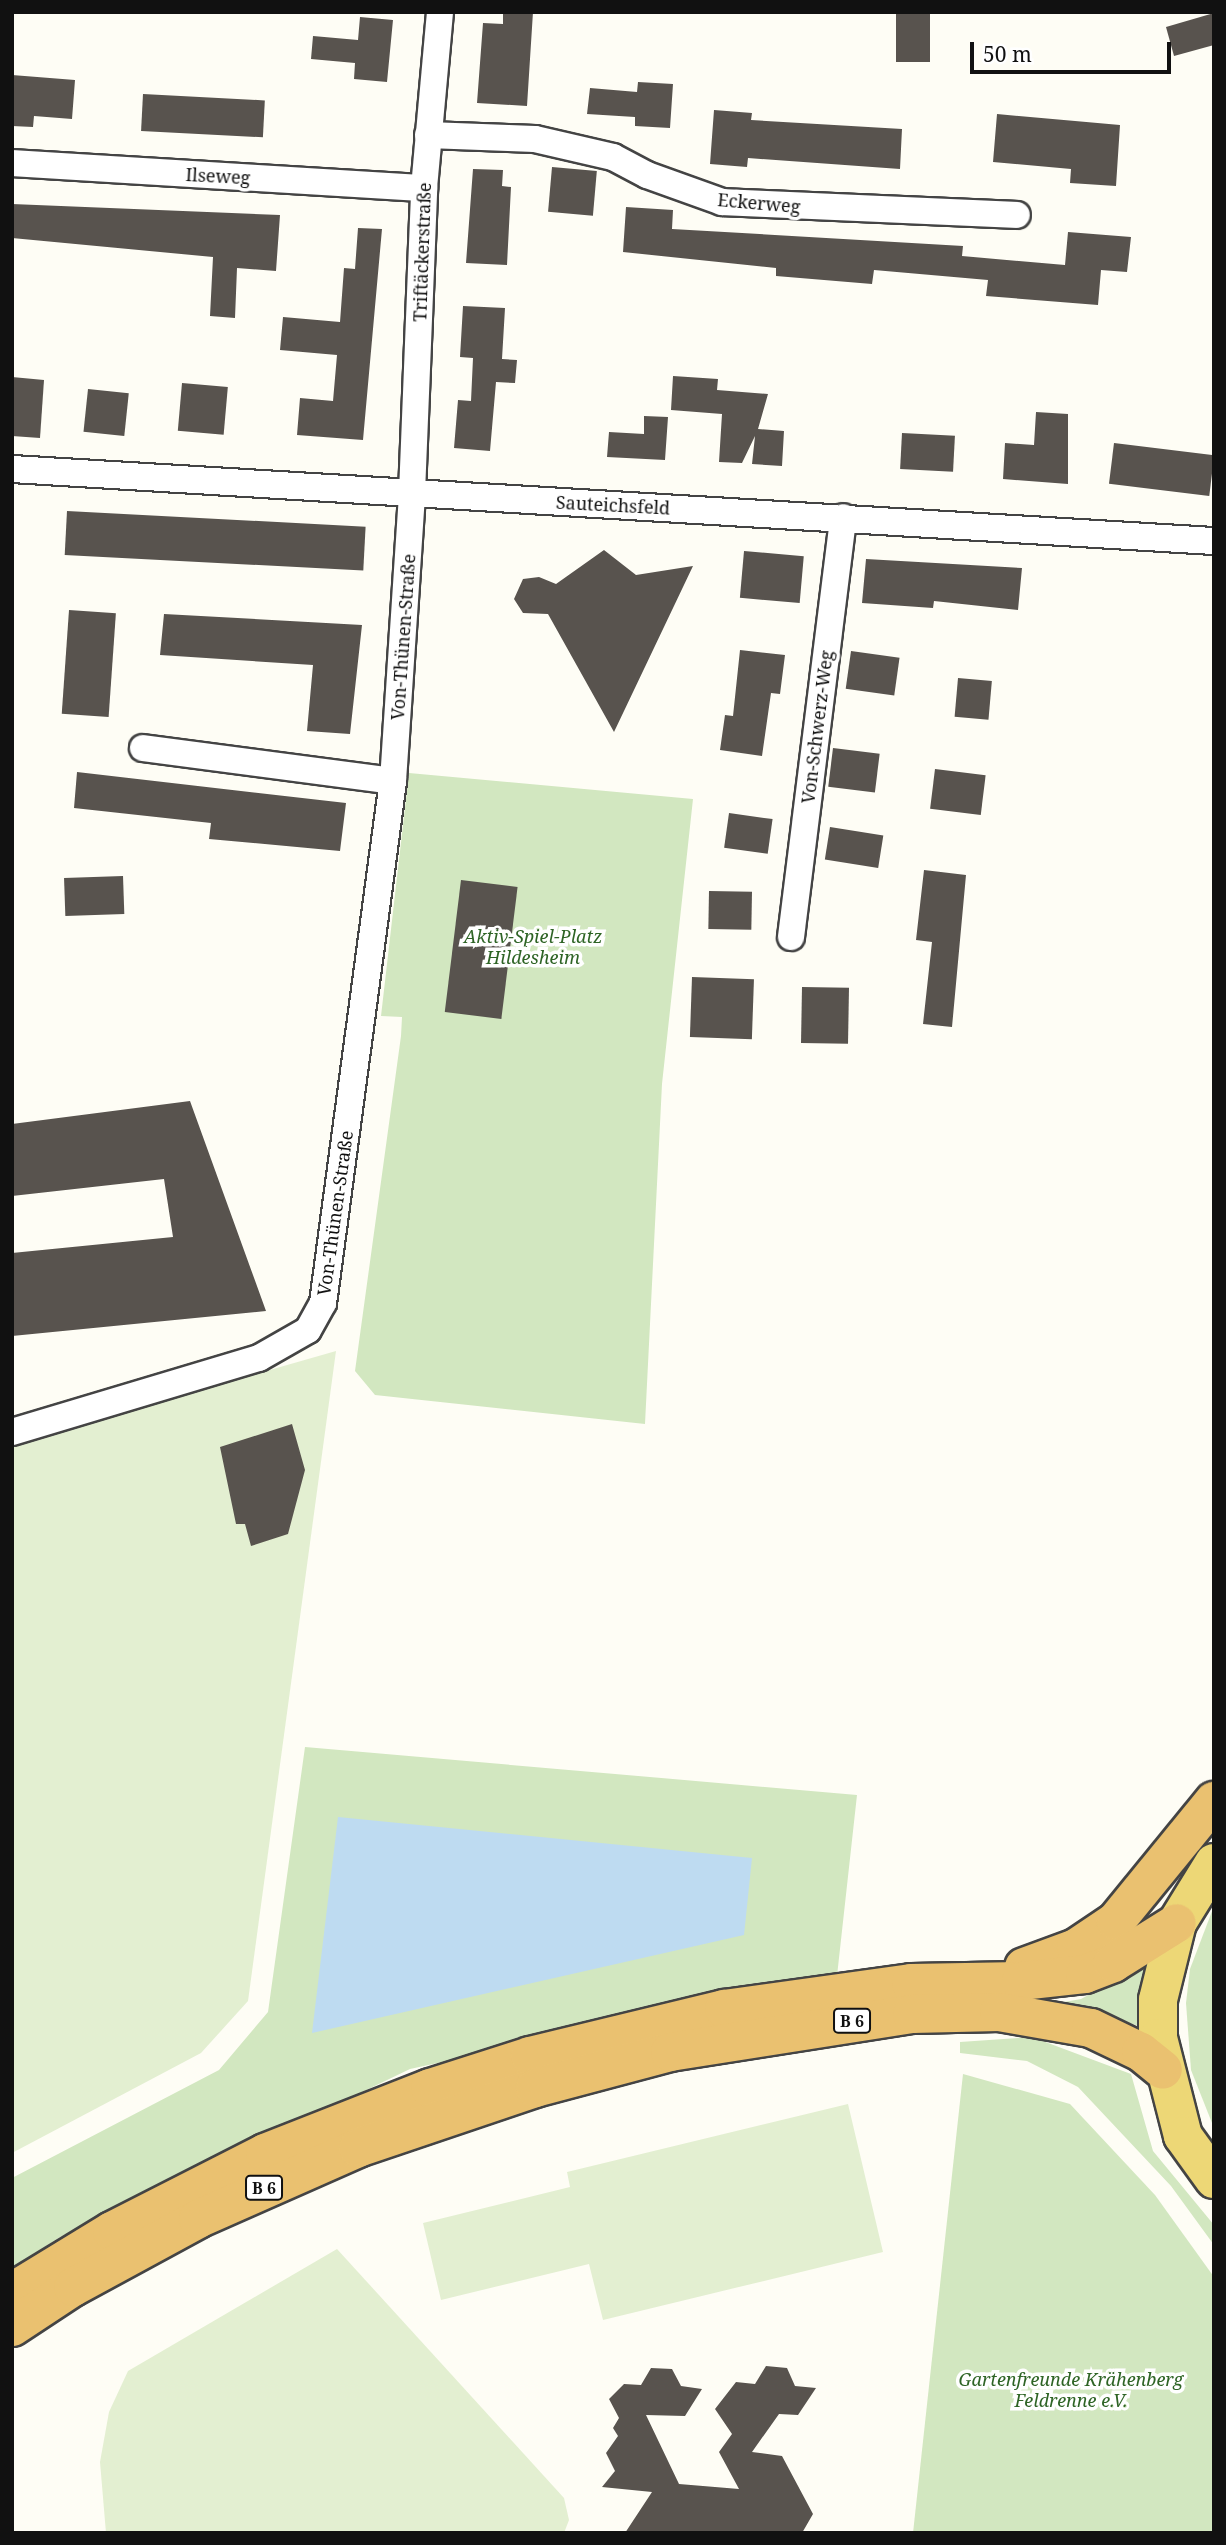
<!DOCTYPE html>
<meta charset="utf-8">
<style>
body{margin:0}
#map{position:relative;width:1226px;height:2545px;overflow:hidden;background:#fefdf5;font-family:"Noto Serif",serif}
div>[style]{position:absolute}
.green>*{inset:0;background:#d2e7c0}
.pitch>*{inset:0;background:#e3efd1}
.water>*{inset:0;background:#bedbf1}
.building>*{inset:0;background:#58534e;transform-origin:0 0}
.roads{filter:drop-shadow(2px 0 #444) drop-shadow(-2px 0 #444) drop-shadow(0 2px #444) drop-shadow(0 -2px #444)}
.minor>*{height:26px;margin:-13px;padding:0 13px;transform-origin:13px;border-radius:13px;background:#fff}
.primary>*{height:38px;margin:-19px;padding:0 19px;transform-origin:19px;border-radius:19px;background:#edd776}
.trunk>*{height:38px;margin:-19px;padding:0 19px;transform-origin:19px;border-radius:19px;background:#eac170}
span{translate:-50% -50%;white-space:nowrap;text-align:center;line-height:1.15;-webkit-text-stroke:7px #fff;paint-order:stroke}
.shield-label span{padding:2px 5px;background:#fff;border:2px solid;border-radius:5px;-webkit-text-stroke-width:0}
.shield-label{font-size:16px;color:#111;font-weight:700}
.street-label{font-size:18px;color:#111}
.park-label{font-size:18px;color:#2e6425;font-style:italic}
.frame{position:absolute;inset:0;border:14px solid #111;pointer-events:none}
.scale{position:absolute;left:970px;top:42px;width:201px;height:32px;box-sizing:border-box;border:4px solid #111;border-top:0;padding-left:9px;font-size:21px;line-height:24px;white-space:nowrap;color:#111;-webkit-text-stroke:5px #fff;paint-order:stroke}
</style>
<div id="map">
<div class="green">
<i style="clip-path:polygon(409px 773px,693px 799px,662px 1084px,645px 1424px,375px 1395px,355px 1371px,401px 1036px,402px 1017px,381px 1016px)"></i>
<i style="clip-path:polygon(305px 1747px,857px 1795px,837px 1976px,410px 2069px,60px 2237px,12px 2268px,12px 2178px,219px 2070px,268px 2012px)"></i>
<i style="clip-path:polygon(1214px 1906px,1214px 2128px,1191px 2070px,1186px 2003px,1190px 1969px)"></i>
<i style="clip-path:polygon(1146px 1964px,1139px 2026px,1064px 2002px,1081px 1999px)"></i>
<i style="clip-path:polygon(1032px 2037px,1131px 2074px,1153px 2151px,1214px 2225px,1214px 2245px,1171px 2186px,1078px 2087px,1027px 2061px,960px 2053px,960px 2042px)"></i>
<i style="clip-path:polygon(963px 2074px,1070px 2104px,1155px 2195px,1214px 2277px,1214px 2533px,913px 2533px)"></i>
</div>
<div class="pitch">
<i style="clip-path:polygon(336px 1351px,248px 2001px,201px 2053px,12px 2153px,12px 1444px)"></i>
<i style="clip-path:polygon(848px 2104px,883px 2252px,603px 2320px,589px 2264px,441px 2300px,423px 2223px,570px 2187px,567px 2172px)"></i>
<i style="clip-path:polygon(337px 2249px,564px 2498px,569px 2520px,564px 2533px,106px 2533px,100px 2462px,109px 2412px,128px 2371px)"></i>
</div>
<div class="water">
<i style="clip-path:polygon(338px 1817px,752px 1858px,744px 1935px,312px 2033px)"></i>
</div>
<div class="building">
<i style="clip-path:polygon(503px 12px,533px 12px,527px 106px,477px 103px,483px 23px,503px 24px)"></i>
<i style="left:896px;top:12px;width:34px;height:50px"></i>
<i style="clip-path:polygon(1214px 13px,1214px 45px,1174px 56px,1166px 27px)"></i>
<i style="clip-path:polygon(360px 17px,393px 20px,387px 82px,354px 79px,355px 63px,311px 59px,313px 36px,358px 40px)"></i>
<i style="clip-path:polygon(12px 75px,75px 80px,72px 119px,34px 116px,33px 127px,12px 126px)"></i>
<i style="clip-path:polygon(638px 82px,673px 84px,670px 128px,635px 126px,635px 117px,587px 114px,590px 88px,637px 92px)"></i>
<i style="left:143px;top:94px;width:122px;height:37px;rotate:3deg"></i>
<i style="clip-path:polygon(714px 110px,752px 113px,751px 120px,902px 129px,900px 169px,748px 158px,747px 167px,710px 164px)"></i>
<i style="clip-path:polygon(997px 114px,1120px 125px,1116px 186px,1070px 183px,1071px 169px,993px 162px)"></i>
<i style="left:552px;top:167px;width:45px;height:45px;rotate:5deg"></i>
<i style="clip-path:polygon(473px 169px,503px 170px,502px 186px,511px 187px,507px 265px,466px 263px)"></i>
<i style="clip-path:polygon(12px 204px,280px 215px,276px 271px,237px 268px,235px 318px,210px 316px,213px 257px,12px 238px)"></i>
<i style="clip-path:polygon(626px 207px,673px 210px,672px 229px,963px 246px,962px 256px,1065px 265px,1068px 232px,1131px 237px,1127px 272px,1101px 270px,1098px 305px,986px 296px,988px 280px,874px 270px,872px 284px,776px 276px,776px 268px,623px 252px)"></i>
<i style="clip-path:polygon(358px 228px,382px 229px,363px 440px,297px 435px,300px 398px,333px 401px,337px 355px,280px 350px,283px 317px,340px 322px,344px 268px,355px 269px)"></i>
<i style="clip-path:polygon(463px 306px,505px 308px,502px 359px,517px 360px,515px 383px,496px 382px,490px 451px,454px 448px,458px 400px,471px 401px,473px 358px,460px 357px)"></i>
<i style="clip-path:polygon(673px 376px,718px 379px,717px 390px,768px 394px,758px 429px,784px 431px,782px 466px,752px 464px,755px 436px,742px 463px,719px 462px,722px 414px,671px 410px)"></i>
<i style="clip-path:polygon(12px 377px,44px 380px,40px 438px,12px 436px)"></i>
<i style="left:182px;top:383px;width:46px;height:48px;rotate:5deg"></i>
<i style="left:88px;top:389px;width:41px;height:43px;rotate:6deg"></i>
<i style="clip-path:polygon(1036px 412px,1068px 414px,1068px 484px,1003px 479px,1005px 443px,1034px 445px)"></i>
<i style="clip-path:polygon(644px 416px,668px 417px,665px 460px,607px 457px,609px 432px,644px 434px)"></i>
<i style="left:902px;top:433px;width:53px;height:36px;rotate:3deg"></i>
<i style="left:1114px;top:443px;width:101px;height:41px;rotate:7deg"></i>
<i style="left:67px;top:511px;width:299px;height:44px;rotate:3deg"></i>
<i style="clip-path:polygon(604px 550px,636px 575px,693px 566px,614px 732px,548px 614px,523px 613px,514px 599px,523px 579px,539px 577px,556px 584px)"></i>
<i style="left:744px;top:551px;width:60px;height:47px;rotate:5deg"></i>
<i style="clip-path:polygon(866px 559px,1022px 568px,1018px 610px,934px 601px,933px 608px,862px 603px)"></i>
<i style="left:69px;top:610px;width:47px;height:104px;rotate:4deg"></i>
<i style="clip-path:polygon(164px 614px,362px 625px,350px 734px,307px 731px,313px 665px,160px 655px)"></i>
<i style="clip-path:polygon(740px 650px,785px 655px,780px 694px,771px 693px,762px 756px,720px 750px,725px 715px,733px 716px)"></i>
<i style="left:851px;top:651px;width:49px;height:38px;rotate:8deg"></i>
<i style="left:958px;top:678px;width:34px;height:39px;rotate:5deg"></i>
<i style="left:833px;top:748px;width:47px;height:39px;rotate:7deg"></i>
<i style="left:935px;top:769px;width:51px;height:40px;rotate:7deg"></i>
<i style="clip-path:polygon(77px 772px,346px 803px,340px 851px,209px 839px,211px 823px,74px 808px)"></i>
<i style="left:729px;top:813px;width:44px;height:35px;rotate:8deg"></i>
<i style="left:830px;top:827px;width:54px;height:33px;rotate:9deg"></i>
<i style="clip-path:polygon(924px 870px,966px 875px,952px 1027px,923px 1024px,932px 942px,916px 940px)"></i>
<i style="left:123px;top:876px;width:38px;height:59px;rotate:88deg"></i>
<i style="left:461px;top:880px;width:57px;height:133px;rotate:7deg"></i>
<i style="left:709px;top:891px;width:43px;height:38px;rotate:1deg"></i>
<i style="left:692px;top:977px;width:62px;height:60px;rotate:2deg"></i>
<i style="left:802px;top:987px;width:47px;height:56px;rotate:1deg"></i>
<i style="clip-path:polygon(190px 1101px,266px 1311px,12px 1336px,12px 1253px,173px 1237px,164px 1179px,12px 1196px,12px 1124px)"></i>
<i style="clip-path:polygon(292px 1424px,305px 1470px,288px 1534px,251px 1546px,245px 1524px,236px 1524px,220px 1447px)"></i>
<i style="clip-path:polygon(766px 2366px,787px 2368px,795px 2386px,816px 2388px,798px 2415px,779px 2414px,752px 2452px,782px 2456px,813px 2514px,802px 2533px,625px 2533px,652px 2492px,602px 2487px,615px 2471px,606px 2453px,618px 2436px,613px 2428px,619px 2418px,609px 2399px,624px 2384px,641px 2385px,651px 2368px,672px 2369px,681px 2386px,702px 2389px,685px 2416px,646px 2415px,679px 2484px,739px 2489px,719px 2452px,732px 2434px,715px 2409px,736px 2382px,755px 2384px)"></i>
</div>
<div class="roads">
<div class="minor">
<i style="left:428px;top:135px;width:107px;rotate:2.1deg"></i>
<i style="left:535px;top:139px;width:80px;rotate:13deg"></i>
<i style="left:613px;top:157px;width:38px;rotate:28deg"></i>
<i style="left:647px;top:175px;width:80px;rotate:19.8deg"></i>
<i style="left:722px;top:202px;width:295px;rotate:2.5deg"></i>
<i style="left:12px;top:163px;width:413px;rotate:3.5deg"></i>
<i style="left:12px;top:469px;width:1204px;rotate:3.43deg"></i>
<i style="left:143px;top:748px;width:252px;rotate:7.5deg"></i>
<i style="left:791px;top:937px;width:423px;rotate:-82.9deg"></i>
<i style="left:12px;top:1432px;width:258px;rotate:-16.7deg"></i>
<i style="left:259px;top:1358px;width:56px;rotate:-29.7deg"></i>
<i style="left:308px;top:1330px;width:31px;rotate:-61deg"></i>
<i style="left:323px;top:1303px;width:527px;rotate:-82.36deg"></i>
<i style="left:393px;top:781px;width:289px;rotate:-86.2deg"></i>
<i style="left:412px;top:493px;width:305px;rotate:-87.7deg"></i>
<i style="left:424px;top:188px;width:177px;rotate:-84.8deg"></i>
</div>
<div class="primary">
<i style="left:1214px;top:1863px;width:70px;rotate:121.7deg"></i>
<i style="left:1177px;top:1923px;width:79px;rotate:103.9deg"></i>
<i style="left:1158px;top:2000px;width:38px;rotate:90deg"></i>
<i style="left:1158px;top:2038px;width:101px;rotate:75.7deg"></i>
<i style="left:1183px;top:2136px;width:53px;rotate:54.2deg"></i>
</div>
<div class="trunk">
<i style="left:1024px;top:1967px;width:55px;rotate:-20.1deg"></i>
<i style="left:1076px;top:1948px;width:48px;rotate:-34deg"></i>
<i style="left:1116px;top:1921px;width:155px;rotate:-50.8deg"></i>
<i style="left:12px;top:2292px;width:117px;rotate:-31.4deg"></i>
<i style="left:112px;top:2231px;width:172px;rotate:-27deg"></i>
<i style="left:265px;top:2153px;width:177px;rotate:-21.5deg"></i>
<i style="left:430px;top:2088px;width:105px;rotate:-17.7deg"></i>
<i style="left:530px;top:2056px;width:200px;rotate:-13.6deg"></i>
<i style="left:724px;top:2009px;width:189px;rotate:-7.9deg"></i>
<i style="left:911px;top:1983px;width:110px;rotate:-1deg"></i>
<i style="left:1021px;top:1981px;width:64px;rotate:-6.2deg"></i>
<i style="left:1085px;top:1974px;width:30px;rotate:-21deg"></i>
<i style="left:1113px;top:1963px;width:75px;rotate:-32deg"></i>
<i style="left:12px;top:2327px;width:73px;rotate:-33.3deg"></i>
<i style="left:73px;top:2287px;width:142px;rotate:-28.5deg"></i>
<i style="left:198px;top:2219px;width:175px;rotate:-23.9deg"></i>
<i style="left:358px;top:2148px;width:187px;rotate:-18.7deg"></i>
<i style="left:535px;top:2088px;width:140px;rotate:-14.9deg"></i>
<i style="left:670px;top:2052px;width:245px;rotate:-8.9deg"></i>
<i style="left:912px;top:2014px;width:87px;rotate:-1.3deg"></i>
<i style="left:999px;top:2012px;width:93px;rotate:9.9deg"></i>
<i style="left:1091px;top:2028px;width:55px;rotate:25.6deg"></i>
<i style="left:1141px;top:2052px;width:28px;rotate:39deg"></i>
</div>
</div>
<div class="shield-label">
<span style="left:852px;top:2021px">B 6</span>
<span style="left:264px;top:2188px">B 6</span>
</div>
<div class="street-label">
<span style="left:218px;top:176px;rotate:3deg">Ilseweg</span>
<span style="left:759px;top:203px;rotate:5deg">Eckerweg</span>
<span style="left:422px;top:252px;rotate:-88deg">Triftäckerstraße</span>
<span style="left:613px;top:505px;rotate:3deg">Sauteichsfeld</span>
<span style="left:403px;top:637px;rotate:-86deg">Von-Thünen-Straße</span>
<span style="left:817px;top:727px;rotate:-83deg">Von-Schwerz-Weg</span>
<span style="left:335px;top:1213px;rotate:-82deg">Von-Thünen-Straße</span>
</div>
<div class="park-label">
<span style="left:533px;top:947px">Aktiv-Spiel-Platz<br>Hildesheim</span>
<span style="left:1071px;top:2390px">Gartenfreunde Krähenberg<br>Feldrenne e.V.</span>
</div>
<div class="frame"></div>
<div class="scale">50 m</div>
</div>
